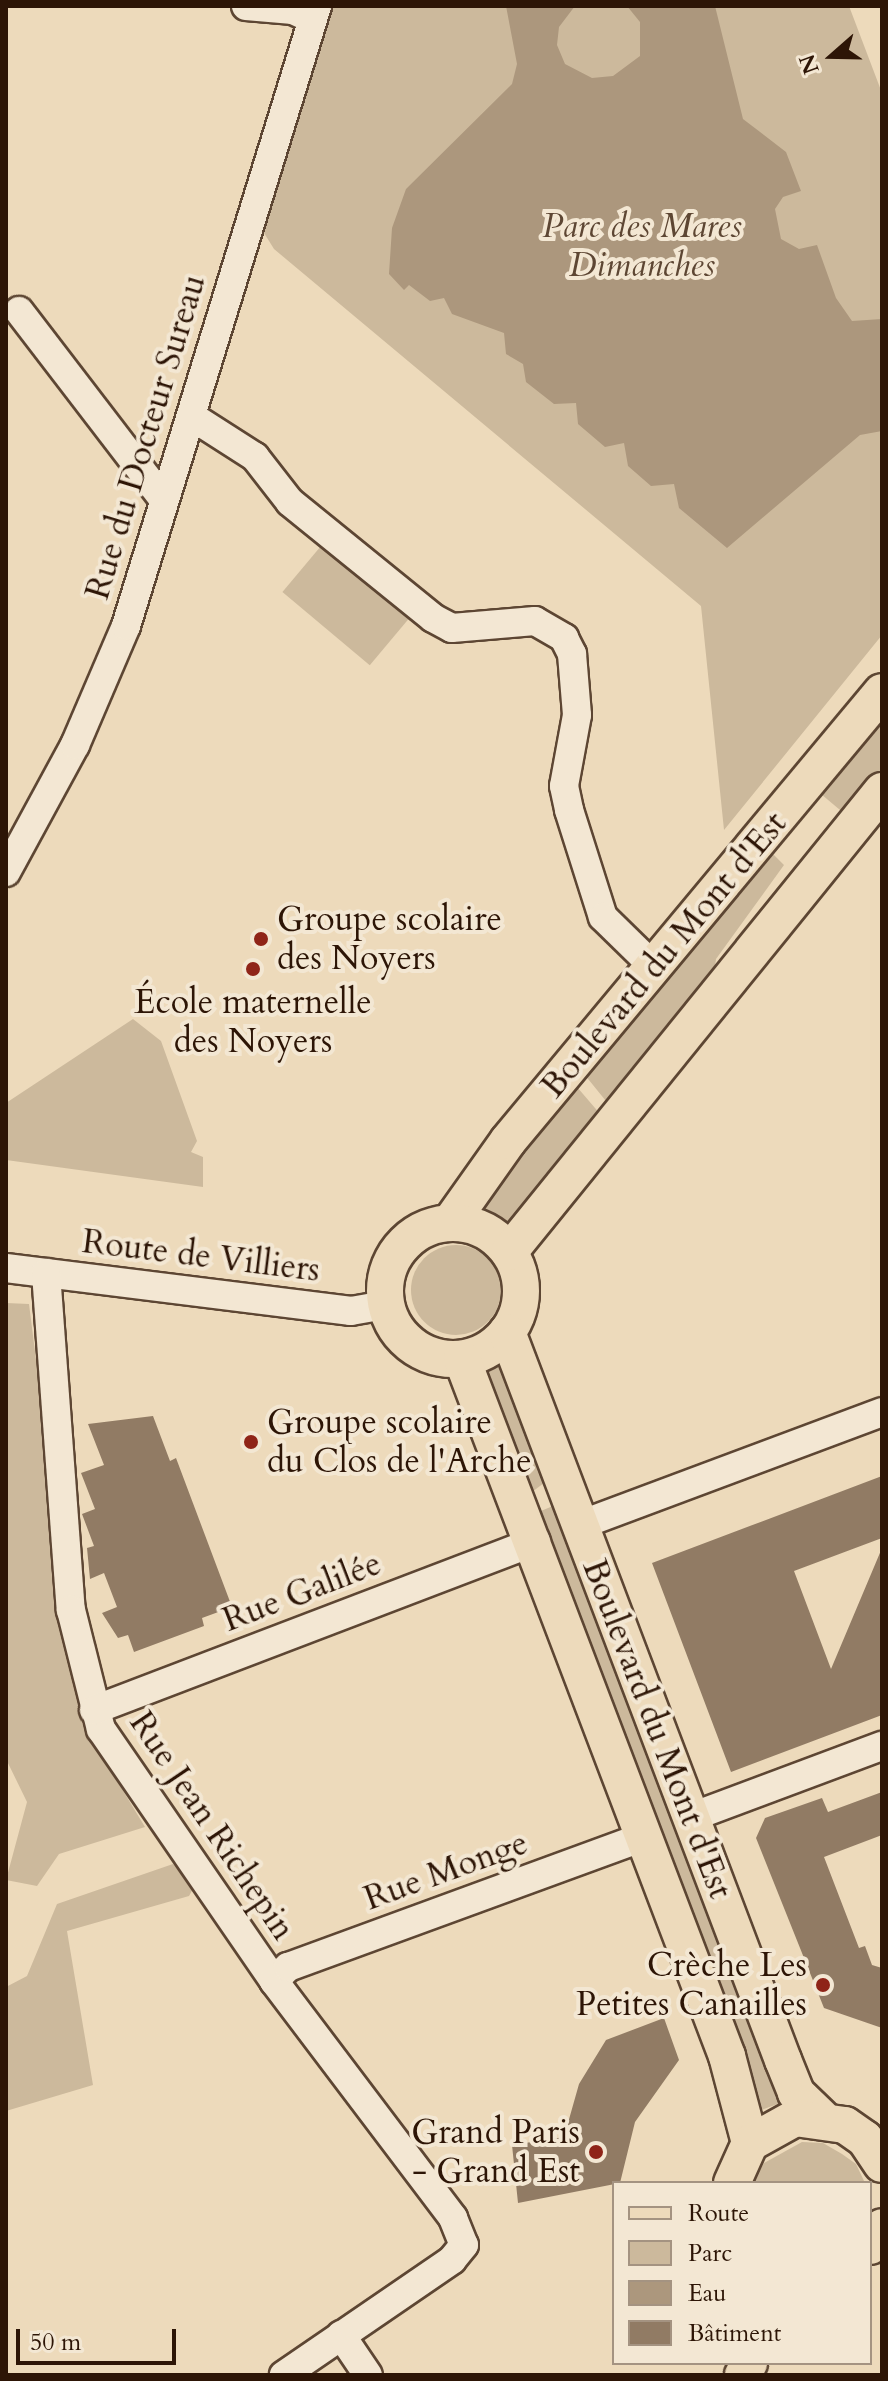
<!DOCTYPE html>
<meta charset="utf-8">
<style>
body{margin:0}
#map{position:relative;width:888px;height:2381px;overflow:hidden;background:#eddabb;font-family:Cardo,serif}
div>[style]{position:absolute}
.green>*{inset:0;background:#ccb99c;transform-origin:0 0}
.round{border-radius:50%}
.water>*{inset:0;background:#ac977d}
.building>*{inset:0;background:#917b64}
.roads{filter:drop-shadow(2px 0 #5d4633) drop-shadow(-2px 0 #5d4633) drop-shadow(0 2px #5d4633) drop-shadow(0 -2px #5d4633)}
.minor>*{height:28px;margin:-14px;padding:0 14px;transform-origin:14px;border-radius:14px;background:#f3e7d3}
.major>*{height:36px;margin:-18px;padding:0 18px;transform-origin:18px;border-radius:18px;background:#eddabb}
.major>.ring{margin:-18px;padding:0;box-sizing:content-box;background:none;border:36px solid #eddabb;border-radius:50%}
.dots>*{width:22px;height:22px;translate:-50% -50%;box-sizing:border-box;border:4px solid #f3e7d3;border-radius:50%}
span{translate:-50% -50%;white-space:nowrap;text-align:center;line-height:1.15;-webkit-text-stroke:8px #f3e7d3;paint-order:stroke}
.park-label{font-size:34px;color:#5d4633;font-style:italic}
.street-label{font-size:34px;color:#2d1506}
.poi-label{font-size:34px;color:#2d1506}
.left{translate:0 -50%;text-align:left}
.right{translate:-100% -50%;text-align:right}
.frame{position:absolute;inset:0;border:8px solid #2d1506;pointer-events:none}
.legend{position:absolute;left:612px;top:2181px;width:260px;height:184px;box-sizing:border-box;background:#f3e7d3;border:2px solid #a49381;margin:0;padding:10px 14px;list-style:none;font-size:24px;color:#2d1506}
.legend li{display:flex;align-items:center;gap:16px;height:40px}
.legend b{width:40px;border:2px solid #a49381}
.north{position:absolute;left:792px;top:16px;width:80px;height:80px;-webkit-text-stroke:6px #f3e7d3;paint-order:stroke;rotate:250deg;font-size:22px;font-weight:700;line-height:32px;text-align:center;color:#2d1506}
.north::after{content:'';display:block;margin:auto;width:28px;height:36px;background:#2d1506;clip-path:polygon(50% 0,100% 100%,50% 72%,0 100%)}
.scale{position:absolute;left:16px;top:2329px;width:160px;height:36px;box-sizing:border-box;border:4px solid #2d1506;border-top:0;padding-left:10px;font-size:24px;line-height:28px;white-space:nowrap;color:#2d1506;-webkit-text-stroke:6px #f3e7d3;paint-order:stroke}
</style>
<div id="map">
<div class="green">
<i style="clip-path:polygon(317px 6px,849px 6px,882px 93px,882px 635px,724px 830px,701px 606px,274px 249px,251px 212px)"></i>
<i style="left:321px;top:546px;width:114px;height:60px;rotate:40deg"></i>
<i style="clip-path:polygon(882px 718px,882px 772px,846px 815px,815px 789px)"></i>
<i style="clip-path:polygon(773px 854px,784px 865px,716px 959px,713px 980px,610px 1106px,580px 1069px)"></i>
<i style="clip-path:polygon(133px 1019px,161px 1041px,197px 1141px,191px 1152px,203px 1157px,203px 1187px,6px 1160px,6px 1103px)"></i>
<i style="clip-path:polygon(571px 1080px,601px 1115px,511px 1228px,482px 1209px,492px 1185px)"></i>
<i class="round" style="left:411px;top:1245px;width:90px;height:90px"></i>
<i style="clip-path:polygon(6px 1303px,29px 1304px,82px 1723px,145px 1827px,59px 1854px,37px 1886px,6px 1880px,27px 1802px,6px 1759px)"></i>
<i style="clip-path:polygon(503px 1363px,552px 1477px,528px 1495px,484px 1374px)"></i>
<i style="clip-path:polygon(555px 1487px,783px 2102px,761px 2110px,536px 1513px,553px 1506px,547px 1490px)"></i>
<i style="clip-path:polygon(173px 1864px,193px 1889px,189px 1896px,67px 1931px,93px 2085px,6px 2111px,6px 1987px,27px 1976px,57px 1904px)"></i>
<i style="clip-path:polygon(802px 2142px,823px 2143px,842px 2154px,856px 2164px,865px 2183px,752px 2183px,764px 2163px)"></i>
</div>
<div class="water">
<i style="clip-path:polygon(506px 6px,575px 6px,559px 27px,557px 45px,565px 64px,592px 78px,613px 76px,640px 56px,640px 22px,627px 6px,715px 6px,743px 119px,786px 152px,801px 191px,783px 197px,775px 209px,781px 239px,799px 249px,817px 245px,836px 298px,852px 321px,882px 319px,882px 431px,860px 435px,727px 548px,679px 508px,674px 484px,651px 486px,628px 466px,624px 443px,605px 447px,578px 424px,576px 403px,554px 404px,526px 382px,523px 364px,506px 354px,504px 333px,452px 314px,444px 298px,430px 301px,409px 285px,404px 290px,389px 274px,392px 228px,406px 189px,512px 84px,517px 64px)"></i>
</div>
<div class="building">
<i style="clip-path:polygon(153px 1416px,170px 1461px,176px 1458px,232px 1607px,202px 1618px,204px 1626px,134px 1652px,128px 1635px,118px 1638px,102px 1613px,117px 1607px,104px 1573px,90px 1579px,87px 1548px,94px 1546px,82px 1514px,95px 1509px,81px 1473px,104px 1465px,88px 1424px)"></i>
<i style="clip-path:polygon(882px 1476px,882px 1538px,794px 1571px,831px 1669px,882px 1548px,882px 1715px,731px 1772px,652px 1563px)"></i>
<i style="clip-path:polygon(882px 1792px,882px 1835px,824px 1857px,859px 1948px,865px 1946px,872px 1965px,882px 1968px,882px 2028px,824px 2008px,756px 1838px,765px 1818px,822px 1798px,828px 1812px)"></i>
<i style="clip-path:polygon(664px 2018px,679px 2060px,635px 2122px,620px 2183px,518px 2203px,512px 2145px,564px 2137px,579px 2084px,606px 2040px)"></i>
</div>
<div class="roads">
<div class="minor">
<i style="left:246px;top:6px;width:47px;rotate:4.9deg"></i>
<i style="left:293px;top:10px;width:21px;rotate:25deg"></i>
<i style="left:19px;top:311px;width:238px;rotate:52.5deg"></i>
<i style="left:191px;top:416px;width:76px;rotate:32.6deg"></i>
<i style="left:255px;top:457px;width:57px;rotate:52.1deg"></i>
<i style="left:290px;top:502px;width:184px;rotate:39deg"></i>
<i style="left:433px;top:618px;width:21px;rotate:28deg"></i>
<i style="left:452px;top:628px;width:83px;rotate:-4.8deg"></i>
<i style="left:535px;top:621px;width:34px;rotate:30deg"></i>
<i style="left:564px;top:638px;width:18px;rotate:63deg"></i>
<i style="left:572px;top:654px;width:61px;rotate:85.3deg"></i>
<i style="left:577px;top:715px;width:72px;rotate:100.4deg"></i>
<i style="left:564px;top:786px;width:25px;rotate:78deg"></i>
<i style="left:569px;top:810px;width:112px;rotate:72.4deg"></i>
<i style="left:603px;top:917px;width:69px;rotate:44.4deg"></i>
<i style="left:6px;top:872px;width:145px;rotate:-61.5deg"></i>
<i style="left:75px;top:745px;width:129px;rotate:-66.8deg"></i>
<i style="left:126px;top:626px;width:649px;rotate:-72.88deg"></i>
<i style="left:6px;top:1268px;width:348px;rotate:7.1deg"></i>
<i style="left:351px;top:1311px;width:36px;rotate:-10deg"></i>
<i style="left:46px;top:1273px;width:338px;rotate:85.8deg"></i>
<i style="left:71px;top:1610px;width:123px;rotate:75.9deg"></i>
<i style="left:101px;top:1729px;width:306px;rotate:55.5deg"></i>
<i style="left:274px;top:1981px;width:297px;rotate:52.9deg"></i>
<i style="left:453px;top:2218px;width:29px;rotate:68deg"></i>
<i style="left:464px;top:2245px;width:19px;rotate:129deg"></i>
<i style="left:452px;top:2260px;width:204px;rotate:145.6deg"></i>
<i style="left:580px;top:1525px;width:322px;rotate:-20.5deg"></i>
<i style="left:94px;top:1710px;width:473px;rotate:-20.9deg"></i>
<i style="left:689px;top:1818px;width:206px;rotate:-20.5deg"></i>
<i style="left:274px;top:1981px;width:20px;rotate:-45deg"></i>
<i style="left:288px;top:1967px;width:381px;rotate:-20.1deg"></i>
<i style="left:341px;top:2335px;width:48px;rotate:56deg"></i>
</div>
<div class="major">
<i style="left:450px;top:1223px;width:100px;rotate:-54.7deg"></i>
<i style="left:508px;top:1141px;width:584px;rotate:-50.21deg"></i>
<i class="ring" style="left:385px;top:1223px;width:100px;height:100px"></i>
<i style="left:509px;top:1252px;width:593px;rotate:-51.02deg"></i>
<i style="left:507px;top:1332px;width:779px;rotate:69.24deg"></i>
<i style="left:783px;top:2060px;width:35px;rotate:68deg"></i>
<i style="left:796px;top:2093px;width:35px;rotate:44deg"></i>
<i style="left:462px;top:1359px;width:746px;rotate:69.18deg"></i>
<i style="left:727px;top:2056px;width:90px;rotate:75.2deg"></i>
<i style="left:732px;top:2183px;width:44px;rotate:-65.8deg"></i>
<i style="left:750px;top:2143px;width:51px;rotate:-29.1deg"></i>
<i style="left:795px;top:2118px;width:50px;rotate:8deg"></i>
<i style="left:845px;top:2125px;width:24px;rotate:35deg"></i>
<i style="left:865px;top:2139px;width:30px;rotate:56deg"></i>
<i style="left:870px;top:2246px;width:22px;rotate:-58deg"></i>
<i style="left:743px;top:2375px;width:13px;rotate:-63deg"></i>
</div>
</div>
<div class="dots">
<i style="left:261px;top:939px;background:#8f2418"></i>
<i style="left:253px;top:969px;background:#8f2418"></i>
<i style="left:251px;top:1442px;background:#8f2418"></i>
<i style="left:823px;top:1985px;background:#8f2418"></i>
<i style="left:596px;top:2152px;background:#8f2418"></i>
</div>
<div class="park-label">
<span style="left:642px;top:246px">Parc des Mares<br>Dimanches</span>
</div>
<div class="street-label">
<span style="left:146px;top:437px;rotate:-73deg">Rue du Docteur Sureau</span>
<span style="left:664px;top:955px;rotate:-50deg">Boulevard du Mont d'Est</span>
<span style="left:201px;top:1256px;rotate:7deg">Route de Villiers</span>
<span style="left:302px;top:1592px;rotate:-21deg">Rue Galilée</span>
<span style="left:657px;top:1729px;rotate:69deg">Boulevard du Mont d'Est</span>
<span style="left:212px;top:1826px;rotate:56deg">Rue Jean Richepin</span>
<span style="left:446px;top:1871px;rotate:-20deg">Rue Monge</span>
</div>
<div class="poi-label">
<span class="left" style="left:277px;top:939px">Groupe scolaire<br>des Noyers</span>
<span style="left:253px;top:1022px">École maternelle<br>des Noyers</span>
<span class="left" style="left:267px;top:1442px">Groupe scolaire<br>du Clos de l'Arche</span>
<span class="right" style="left:807px;top:1985px">Crèche Les<br>Petites Canailles</span>
<span class="right" style="left:580px;top:2152px">Grand Paris<br>- Grand Est</span>
</div>
<div class="frame"></div>
<ul class="legend">
<li><b style="height:10px;background:#eddabb"></b>Route</li>
<li><b style="height:22px;background:#ccb99c"></b>Parc</li>
<li><b style="height:22px;background:#ac977d"></b>Eau</li>
<li><b style="height:22px;background:#917b64"></b>Bâtiment</li>
</ul>
<div class="north">N</div>
<div class="scale">50 m</div>
</div>
